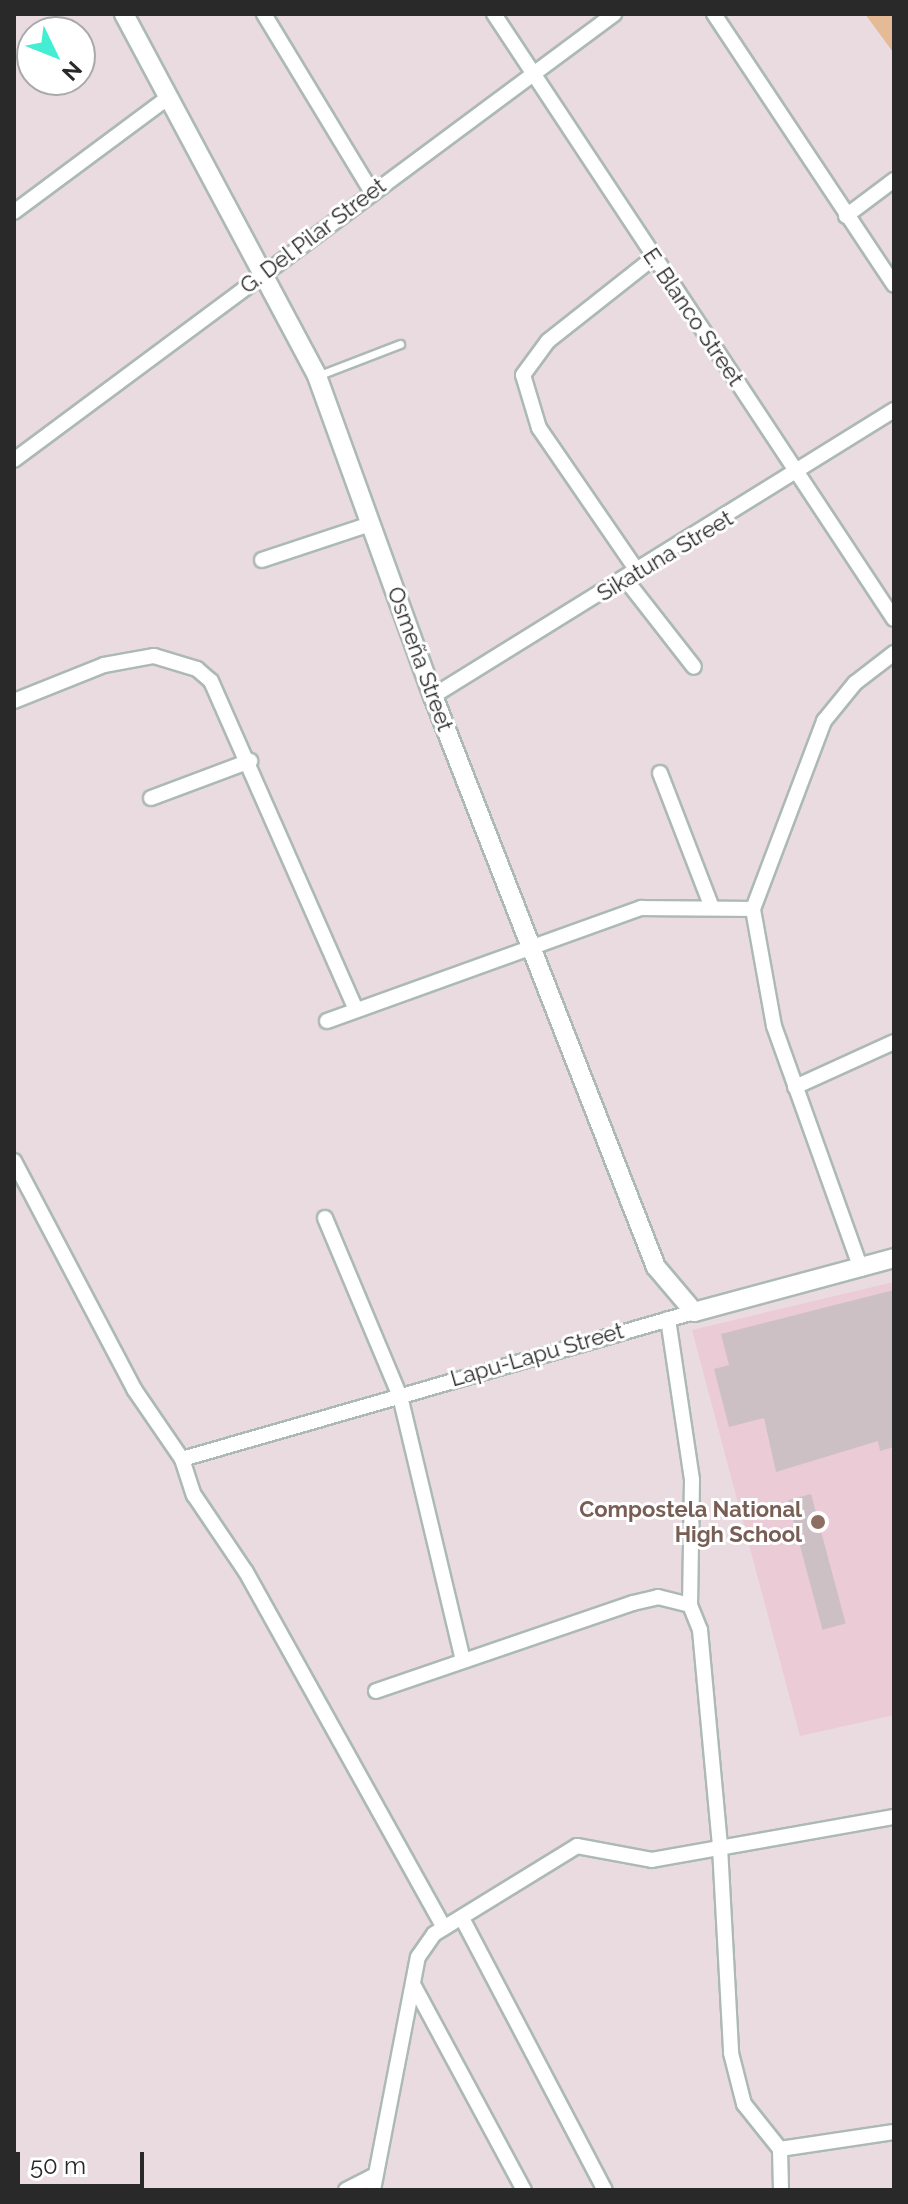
<!DOCTYPE html>
<meta charset="utf-8">
<style>
body{margin:0}
#map{position:relative;width:908px;height:2204px;overflow:hidden;background:#eadbe1;font-family:Raleway,sans-serif}
div>[style]{position:absolute}
.education>*{inset:0;background:#ebcbd5}
.pitch>*{inset:0;background:#e5ba97}
.building>*{inset:0;background:#cdc0c4;transform-origin:0 0}
.roads{filter:drop-shadow(2px 0 #acb9b6) drop-shadow(-2px 0 #acb9b6) drop-shadow(0 2px #acb9b6) drop-shadow(0 -2px #acb9b6)}
.service>*{height:7px;margin:-3.5px;padding:0 3.5px;transform-origin:3.5px;border-radius:3.5px;background:#fff}
.minor>*{height:14px;margin:-7px;padding:0 7px;transform-origin:7px;border-radius:7px;background:#fff}
.tertiary>*{height:18px;margin:-9px;padding:0 9px;transform-origin:9px;border-radius:9px;background:#fff}
.dots>*{width:22px;height:22px;translate:-50% -50%;box-sizing:border-box;border:4px solid #fff;border-radius:50%}
span{translate:-50% -50%;white-space:nowrap;text-align:center;line-height:1.15;-webkit-text-stroke:6px #fff;paint-order:stroke}
.street-label{font-size:22px;color:#292929}
.education-label{font-size:22px;color:#785e54;font-weight:700}
.right{translate:-100% -50%;text-align:right}
.frame{position:absolute;inset:0;border:16px solid #292929;pointer-events:none}
.north{position:absolute;left:16px;top:16px;width:80px;height:80px;box-sizing:border-box;background:#fff;border:2px solid #a9a9a9;border-radius:50%;rotate:133deg;font-size:22px;font-weight:700;line-height:32px;text-align:center;color:#292929}
.north::after{content:'';display:block;margin:auto;width:28px;height:36px;background:#44eed3;clip-path:polygon(50% 0,100% 100%,50% 72%,0 100%)}
.scale{position:absolute;left:16px;top:2152px;width:128px;height:36px;box-sizing:border-box;border:4px solid #292929;border-top:0;padding-left:10px;font-size:24px;line-height:28px;white-space:nowrap;color:#292929;-webkit-text-stroke:6px #fff;paint-order:stroke}
</style>
<div id="map">
<div class="education">
<i style="clip-path:polygon(894px 1282px,894px 1715px,800px 1736px,692px 1330px)"></i>
</div>
<div class="pitch">
<i style="clip-path:polygon(865px 14px,894px 14px,894px 52px,893px 52px)"></i>
</div>
<div class="building">
<i style="clip-path:polygon(894px 1290px,894px 1447px,880px 1451px,878px 1441px,776px 1472px,764px 1418px,729px 1427px,714px 1369px,729px 1365px,721px 1334px)"></i>
<i style="left:811px;top:1494px;width:134px;height:24px;rotate:75deg"></i>
</div>
<div class="roads">
<div class="service">
<i style="left:317px;top:376px;width:89px;rotate:-21.1deg"></i>
</div>
<div class="minor">
<i style="left:264px;top:14px;width:207px;rotate:58.8deg"></i>
<i style="left:494px;top:14px;width:725px;rotate:56.53deg"></i>
<i style="left:714px;top:14px;width:325px;rotate:56.4deg"></i>
<i style="left:14px;top:212px;width:193px;rotate:-36.6deg"></i>
<i style="left:846px;top:216px;width:60px;rotate:-36.9deg"></i>
<i style="left:14px;top:460px;width:748px;rotate:-36.62deg"></i>
<i style="left:262px;top:560px;width:114px;rotate:-18.4deg"></i>
<i style="left:638px;top:572px;width:175px;rotate:-124.5deg"></i>
<i style="left:539px;top:428px;width:55px;rotate:-106.8deg"></i>
<i style="left:523px;top:375px;width:42px;rotate:-53.7deg"></i>
<i style="left:548px;top:341px;width:132px;rotate:-38.3deg"></i>
<i style="left:626px;top:580px;width:110px;rotate:52deg"></i>
<i style="left:433px;top:696px;width:543px;rotate:-31.82deg"></i>
<i style="left:14px;top:701px;width:97px;rotate:-21.8deg"></i>
<i style="left:104px;top:665px;width:51px;rotate:-10.2deg"></i>
<i style="left:154px;top:656px;width:45px;rotate:16.8deg"></i>
<i style="left:197px;top:669px;width:18px;rotate:41deg"></i>
<i style="left:211px;top:681px;width:359px;rotate:66.2deg"></i>
<i style="left:660px;top:773px;width:142px;rotate:68.9deg"></i>
<i style="left:151px;top:798px;width:106px;rotate:-20.5deg"></i>
<i style="left:327px;top:1021px;width:334px;rotate:-19.8deg"></i>
<i style="left:641px;top:908px;width:112px;rotate:0.5deg"></i>
<i style="left:795px;top:1087px;width:109px;rotate:-24.4deg"></i>
<i style="left:14px;top:1161px;width:258px;rotate:62.2deg"></i>
<i style="left:134px;top:1389px;width:85px;rotate:55.6deg"></i>
<i style="left:182px;top:1459px;width:38px;rotate:72deg"></i>
<i style="left:194px;top:1495px;width:93px;rotate:56deg"></i>
<i style="left:246px;top:1572px;width:407px;rotate:60.9deg"></i>
<i style="left:325px;top:1218px;width:193px;rotate:67.2deg"></i>
<i style="left:400px;top:1396px;width:271px;rotate:76.6deg"></i>
<i style="left:861px;top:1269px;width:258px;rotate:-109.7deg"></i>
<i style="left:774px;top:1026px;width:119px;rotate:-100.2deg"></i>
<i style="left:753px;top:909px;width:201px;rotate:-69.3deg"></i>
<i style="left:824px;top:721px;width:49px;rotate:-50.8deg"></i>
<i style="left:855px;top:683px;width:49px;rotate:-37.6deg"></i>
<i style="left:668px;top:1319px;width:163px;rotate:81.5deg"></i>
<i style="left:692px;top:1480px;width:125px;rotate:90.9deg"></i>
<i style="left:182px;top:1459px;width:533px;rotate:-16.02deg"></i>
<i style="left:376px;top:1691px;width:272px;rotate:-18.9deg"></i>
<i style="left:633px;top:1603px;width:26px;rotate:-13deg"></i>
<i style="left:658px;top:1597px;width:33px;rotate:14deg"></i>
<i style="left:690px;top:1605px;width:27px;rotate:68deg"></i>
<i style="left:700px;top:1630px;width:218px;rotate:84.7deg"></i>
<i style="left:720px;top:1847px;width:206px;rotate:86.9deg"></i>
<i style="left:731px;top:2053px;width:53px;rotate:75.7deg"></i>
<i style="left:744px;top:2104px;width:58px;rotate:51.3deg"></i>
<i style="left:780px;top:2149px;width:41px;rotate:88.6deg"></i>
<i style="left:463px;top:1920px;width:305px;rotate:62.3deg"></i>
<i style="left:414px;top:1986px;width:232px;rotate:61.7deg"></i>
<i style="left:780px;top:2149px;width:115px;rotate:-8.5deg"></i>
<i style="left:346px;top:2190px;width:33px;rotate:-27deg"></i>
<i style="left:373px;top:2190px;width:237px;rotate:-79.1deg"></i>
<i style="left:418px;top:1957px;width:28px;rotate:-55deg"></i>
<i style="left:434px;top:1934px;width:168px;rotate:-31.6deg"></i>
<i style="left:577px;top:1846px;width:76px;rotate:10.6deg"></i>
<i style="left:652px;top:1860px;width:246px;rotate:-10.1deg"></i>
</div>
<div class="tertiary">
<i style="left:124px;top:14px;width:410px;rotate:61.9deg"></i>
<i style="left:317px;top:376px;width:340px;rotate:70.1deg"></i>
<i style="left:433px;top:696px;width:613px;rotate:68.67deg"></i>
<i style="left:656px;top:1267px;width:59px;rotate:49.8deg"></i>
<i style="left:694px;top:1312px;width:207px;rotate:-15.1deg"></i>
</div>
</div>
<div class="dots">
<i style="left:818px;top:1522px;background:#8d6e63"></i>
</div>
<div class="street-label">
<span style="left:313px;top:236px;rotate:-37deg">G. Del Pilar Street</span>
<span style="left:693px;top:317px;rotate:56deg">E. Blanco Street</span>
<span style="left:665px;top:556px;rotate:-31deg">Sikatuna Street</span>
<span style="left:420px;top:659px;rotate:70deg">Osmeña Street</span>
<span style="left:537px;top:1355px;rotate:-16deg">Lapu-Lapu Street</span>
</div>
<div class="education-label">
<span class="right" style="left:802px;top:1522px">Compostela National<br>High School</span>
</div>
<div class="frame"></div>
<div class="north">N</div>
<div class="scale">50 m</div>
</div>
